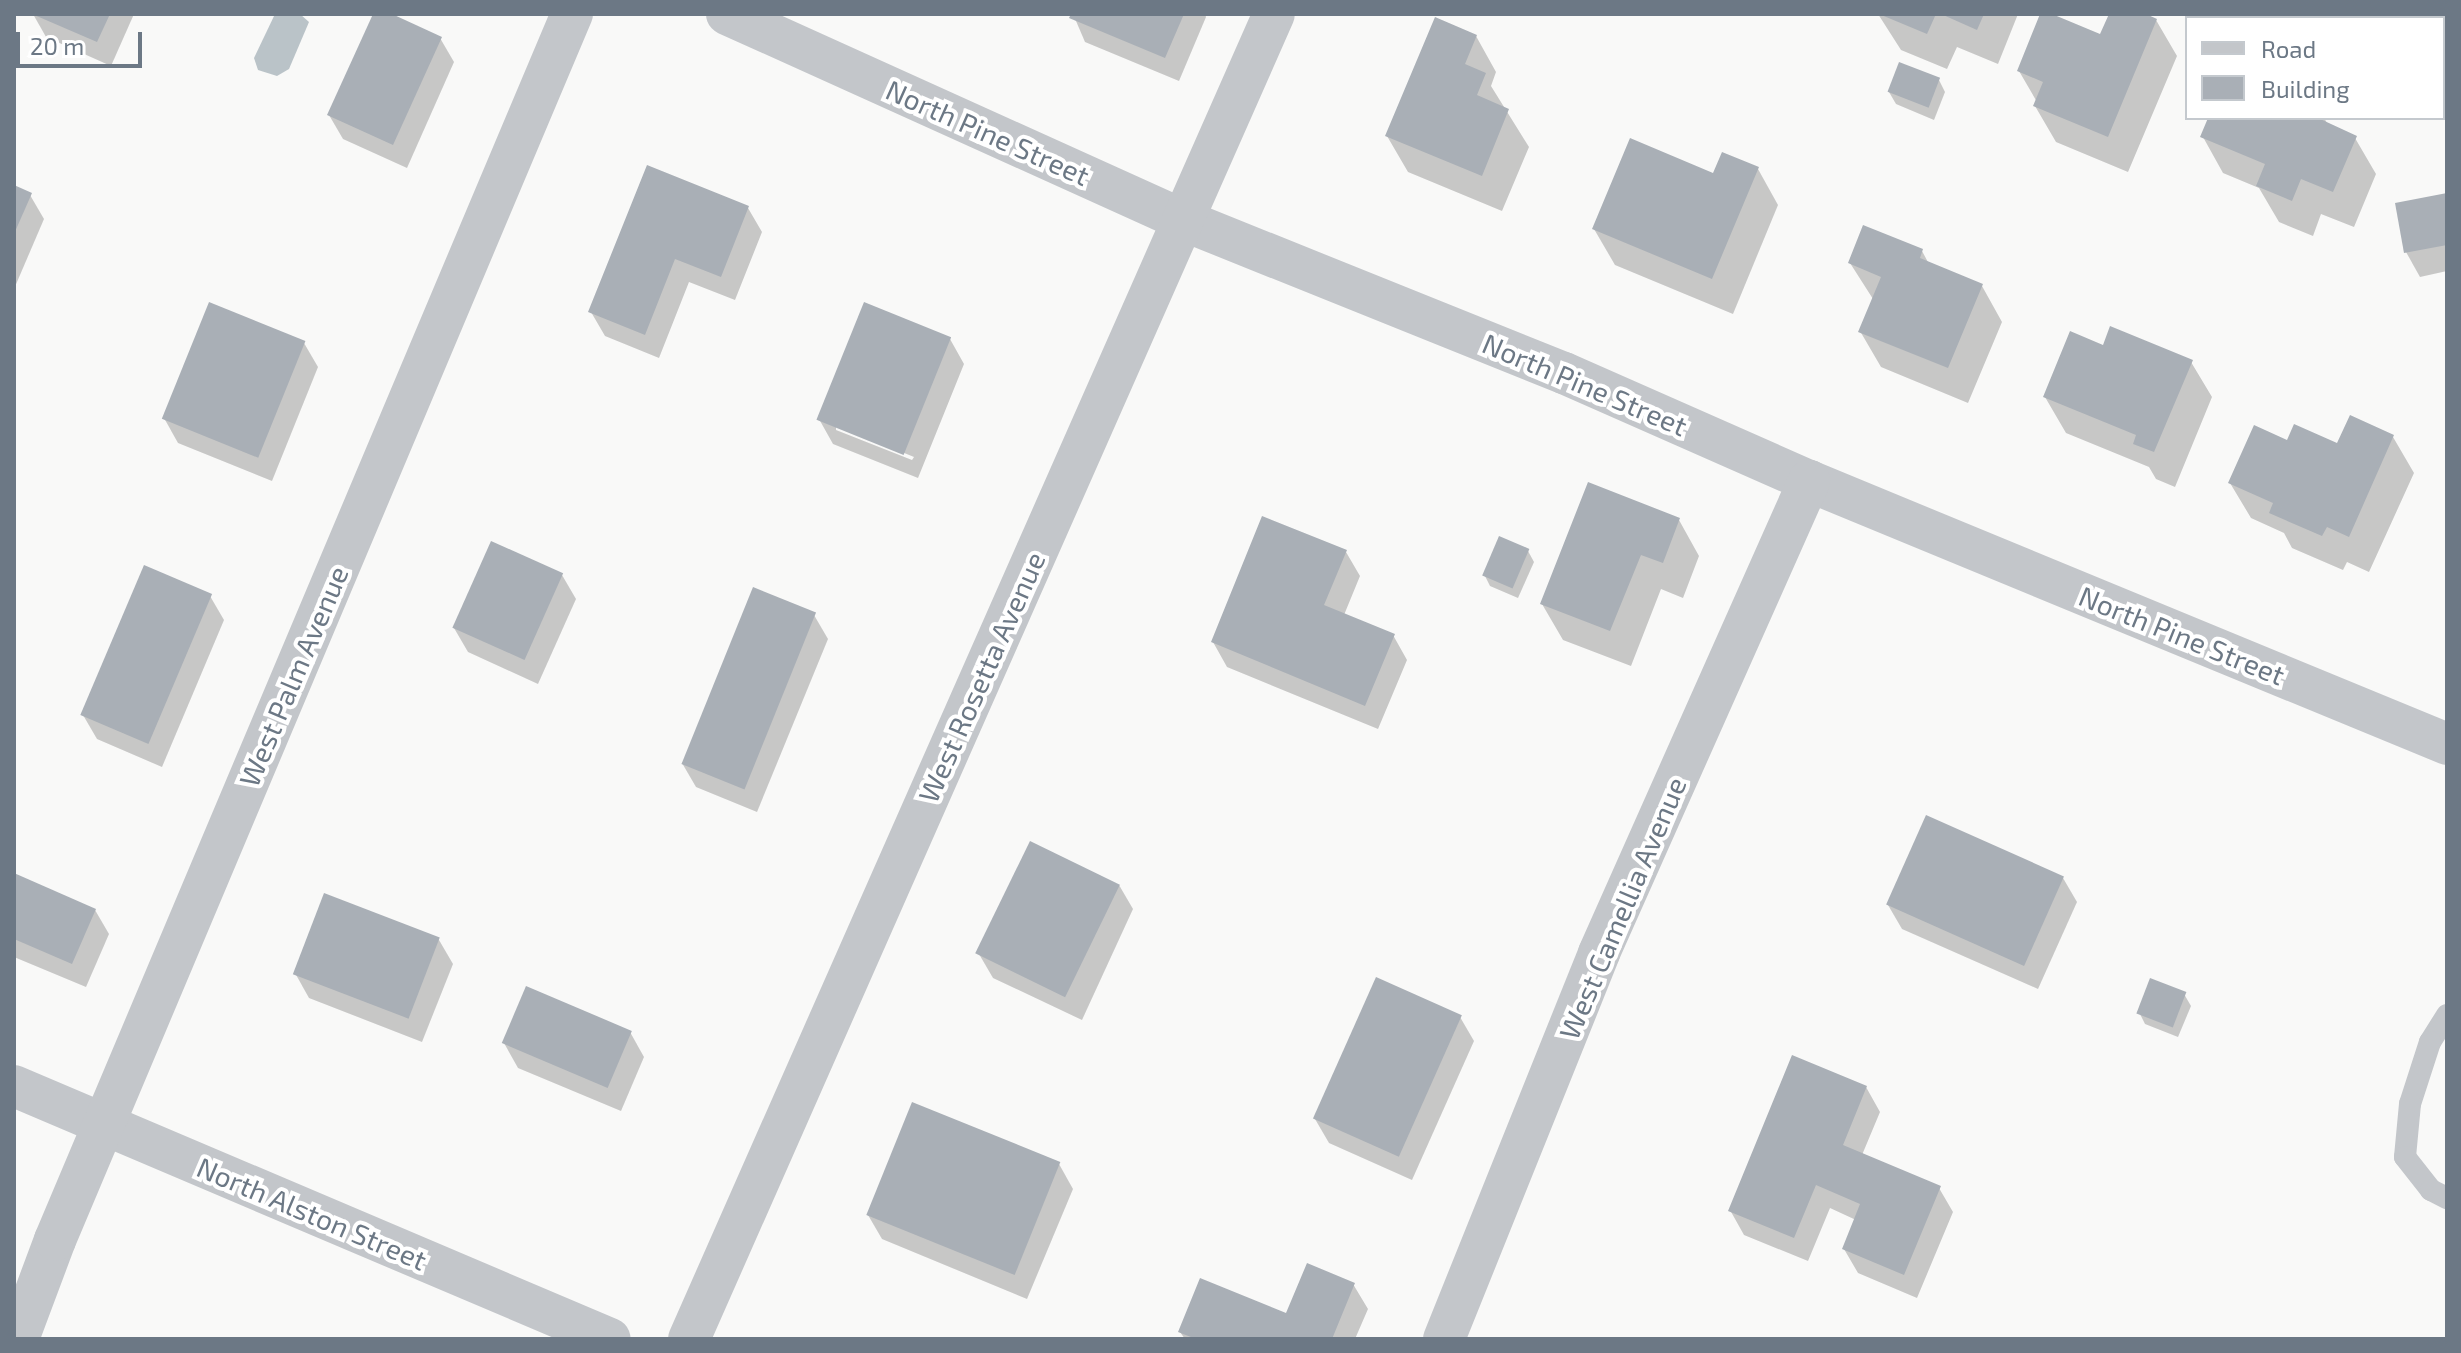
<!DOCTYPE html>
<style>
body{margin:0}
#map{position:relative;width:2461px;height:1353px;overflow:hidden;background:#f9f9f8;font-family:"Exo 2",sans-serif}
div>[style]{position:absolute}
.water>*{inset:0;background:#bac3c8}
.shadow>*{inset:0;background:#0003}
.building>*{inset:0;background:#a9afb6;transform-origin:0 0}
.lane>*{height:22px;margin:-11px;padding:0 11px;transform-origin:11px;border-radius:11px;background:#c3c6ca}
.street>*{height:42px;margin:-21px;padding:0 21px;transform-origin:21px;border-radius:21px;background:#c3c6ca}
span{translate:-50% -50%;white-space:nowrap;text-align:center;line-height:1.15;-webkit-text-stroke:8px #fff;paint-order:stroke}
.street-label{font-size:28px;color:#6c7885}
.frame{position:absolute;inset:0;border:16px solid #6c7885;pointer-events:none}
.legend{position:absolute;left:2185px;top:16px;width:260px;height:104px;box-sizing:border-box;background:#fff;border:2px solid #c4c9ce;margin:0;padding:10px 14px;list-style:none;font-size:24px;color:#6c7885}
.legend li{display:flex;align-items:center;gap:16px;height:40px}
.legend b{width:40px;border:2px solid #c4c9ce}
.scale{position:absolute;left:16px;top:32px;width:126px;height:36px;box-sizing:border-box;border:4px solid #6c7885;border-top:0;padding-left:10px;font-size:24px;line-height:28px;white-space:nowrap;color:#6c7885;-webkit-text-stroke:6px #fff;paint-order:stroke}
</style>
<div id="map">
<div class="water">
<i style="clip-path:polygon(275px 14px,300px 14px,309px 22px,289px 69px,277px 76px,258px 70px,254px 58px)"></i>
</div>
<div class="shadow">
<i style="clip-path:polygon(33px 14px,134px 14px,111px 66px,46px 37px)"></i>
<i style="clip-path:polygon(375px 14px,387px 14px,440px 38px,454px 62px,407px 168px,343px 139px,329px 115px)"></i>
<i style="clip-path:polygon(1073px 14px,1205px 14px,1206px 17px,1179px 81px,1085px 42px)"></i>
<i style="clip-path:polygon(1878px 14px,2018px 14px,1998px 64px,1957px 47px,1947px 69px,1901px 50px)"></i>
<i style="clip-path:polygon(2043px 14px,2101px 37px,2111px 14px,2141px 14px,2156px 20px,2177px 56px,2128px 172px,2056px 142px,2035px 106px,2037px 102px,2019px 71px)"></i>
<i style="clip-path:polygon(1476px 36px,1496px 72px,1491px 86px,1529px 147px,1502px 211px,1408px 172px,1387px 136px)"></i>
<i style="clip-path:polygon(1939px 80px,1945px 92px,1934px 120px,1896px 104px,1889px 92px)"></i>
<i style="clip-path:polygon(2211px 118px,2324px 118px,2330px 128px,2355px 138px,2376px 174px,2354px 227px,2321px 214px,2313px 236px,2279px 222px,2259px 188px,2223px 173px,2203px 137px)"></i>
<i style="clip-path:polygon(1758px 169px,1778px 205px,1733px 314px,1615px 265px,1594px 229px,1714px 175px)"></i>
<i style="clip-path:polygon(14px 187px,30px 195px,44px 219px,14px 289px)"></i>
<i style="clip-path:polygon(2447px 195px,2447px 271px,2420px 277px,2406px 252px)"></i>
<i style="clip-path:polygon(748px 208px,762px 232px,735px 300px,689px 282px,659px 358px,605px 336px,591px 312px)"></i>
<i style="clip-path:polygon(1922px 251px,1929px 264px,1982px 286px,2002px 322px,1968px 403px,1881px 367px,1860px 331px,1873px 299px,1850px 263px)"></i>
<i style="clip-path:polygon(evenodd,950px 339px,964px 364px,918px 478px,833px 444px,819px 419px,950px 339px,836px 425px,914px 457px,912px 460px,836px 430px,836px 425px)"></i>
<i style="clip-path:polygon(304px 343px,318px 367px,272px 481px,178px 443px,164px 418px)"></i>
<i style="clip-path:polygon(2104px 347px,2191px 362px,2212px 397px,2175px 487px,2156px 479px,2149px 467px,2066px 433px,2045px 397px)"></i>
<i style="clip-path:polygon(2393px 437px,2414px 473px,2369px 572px,2347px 562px,2343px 570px,2292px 548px,2284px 533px,2251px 518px,2230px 483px,2288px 442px,2338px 446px)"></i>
<i style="clip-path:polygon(1679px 520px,1699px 556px,1683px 598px,1661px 589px,1631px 666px,1563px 640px,1542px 604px)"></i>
<i style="clip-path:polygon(1528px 551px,1534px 562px,1518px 598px,1490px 586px,1484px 574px)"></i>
<i style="clip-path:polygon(1346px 552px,1360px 576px,1344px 615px,1393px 635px,1407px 660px,1378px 729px,1227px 667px,1213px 642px)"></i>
<i style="clip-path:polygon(562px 575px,576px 599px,538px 684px,468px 652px,454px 628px)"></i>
<i style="clip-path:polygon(210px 596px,224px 620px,162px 767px,97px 739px,83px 715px)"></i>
<i style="clip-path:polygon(814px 615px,828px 639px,757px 812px,696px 787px,682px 763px)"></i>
<i style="clip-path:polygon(14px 875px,95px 910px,109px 934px,86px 987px,14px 957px)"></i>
<i style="clip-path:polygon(2063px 878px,2077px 902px,2038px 989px,1902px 929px,1888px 905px)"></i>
<i style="clip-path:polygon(1119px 885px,1133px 909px,1082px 1020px,993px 978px,979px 954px)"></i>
<i style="clip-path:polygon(439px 940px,453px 964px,422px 1042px,309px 998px,295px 973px)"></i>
<i style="clip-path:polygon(2184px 994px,2191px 1006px,2178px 1037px,2145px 1024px,2139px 1012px)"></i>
<i style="clip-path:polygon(1460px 1017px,1474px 1041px,1412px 1180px,1329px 1143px,1315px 1119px)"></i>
<i style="clip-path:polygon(630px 1032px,644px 1057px,621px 1111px,518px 1068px,504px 1043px)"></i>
<i style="clip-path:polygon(1866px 1087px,1880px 1112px,1862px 1155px,1939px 1188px,1953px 1212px,1917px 1298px,1858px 1273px,1844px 1249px,1856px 1220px,1830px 1208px,1808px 1261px,1744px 1235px,1730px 1210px)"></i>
<i style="clip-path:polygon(1059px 1164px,1073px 1189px,1027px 1299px,882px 1239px,868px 1215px)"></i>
<i style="clip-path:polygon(1353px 1284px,1368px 1309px,1355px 1339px,1185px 1339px,1180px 1332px,1287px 1316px)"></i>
</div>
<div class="building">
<i style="clip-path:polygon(32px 14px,110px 14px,97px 42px)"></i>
<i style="clip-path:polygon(373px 14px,392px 14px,442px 37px,393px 145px,327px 115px)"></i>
<i style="clip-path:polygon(1071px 14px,1184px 14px,1165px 58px,1069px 18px)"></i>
<i style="clip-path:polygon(1879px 14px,1936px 14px,1927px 34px)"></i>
<i style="clip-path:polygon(1941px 14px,1984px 14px,1977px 30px)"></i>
<i style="clip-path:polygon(2040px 14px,2052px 14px,2100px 34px,2109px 14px,2146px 14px,2157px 19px,2108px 137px,2033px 106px,2043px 82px,2017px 71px)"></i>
<i style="clip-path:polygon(1435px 17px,1477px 35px,1465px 64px,1486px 73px,1477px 95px,1509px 109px,1482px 176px,1385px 136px)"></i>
<i style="left:1899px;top:62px;width:44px;height:32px;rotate:21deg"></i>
<i style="clip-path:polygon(2208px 118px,2318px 118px,2357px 136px,2333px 192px,2301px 179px,2292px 201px,2256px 186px,2265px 164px,2200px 137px)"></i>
<i style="clip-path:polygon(1630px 138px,1713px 173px,1722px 152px,1759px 167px,1712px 279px,1592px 229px)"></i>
<i style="clip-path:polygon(647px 165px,749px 206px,721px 277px,675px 259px,645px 335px,588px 312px)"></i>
<i style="clip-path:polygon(14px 185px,32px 193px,14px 234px)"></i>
<i style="clip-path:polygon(2447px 193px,2447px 245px,2404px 253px,2395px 203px)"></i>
<i style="clip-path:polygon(1863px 225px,1923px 249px,1920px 258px,1983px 284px,1948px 368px,1858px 332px,1881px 277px,1848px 263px)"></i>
<i style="left:209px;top:302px;width:104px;height:126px;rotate:22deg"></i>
<i style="left:864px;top:302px;width:94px;height:127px;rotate:22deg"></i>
<i style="clip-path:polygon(2110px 326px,2193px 360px,2154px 452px,2133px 444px,2136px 435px,2043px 397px,2070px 331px,2103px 345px)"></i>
<i style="clip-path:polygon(2350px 415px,2394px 435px,2349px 537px,2327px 527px,2322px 536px,2269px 513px,2273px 503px,2228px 483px,2254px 425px,2287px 440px,2294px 424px,2337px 443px)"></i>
<i style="clip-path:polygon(1588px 482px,1680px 518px,1663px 563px,1641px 555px,1610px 631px,1540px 604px)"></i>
<i style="clip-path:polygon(1262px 516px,1347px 550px,1324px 605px,1395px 634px,1365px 706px,1211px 642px)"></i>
<i style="left:1499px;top:536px;width:33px;height:43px;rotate:23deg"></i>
<i style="left:491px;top:541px;width:79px;height:95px;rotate:24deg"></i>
<i style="left:144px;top:565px;width:74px;height:163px;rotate:23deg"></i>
<i style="left:753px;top:587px;width:68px;height:191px;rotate:22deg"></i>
<i style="left:1926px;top:815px;width:151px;height:98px;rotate:24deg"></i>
<i style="left:1030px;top:841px;width:100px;height:125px;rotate:26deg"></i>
<i style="clip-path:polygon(14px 873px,96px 909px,72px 964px,14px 939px)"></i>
<i style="left:324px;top:893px;width:124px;height:87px;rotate:21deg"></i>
<i style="left:1376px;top:977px;width:94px;height:155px;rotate:24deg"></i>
<i style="left:2150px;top:978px;width:39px;height:38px;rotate:21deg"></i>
<i style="left:526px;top:986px;width:115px;height:62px;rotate:23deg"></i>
<i style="clip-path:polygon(1792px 1055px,1867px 1086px,1843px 1145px,1941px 1186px,1904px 1275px,1842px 1249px,1860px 1204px,1816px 1185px,1794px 1238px,1728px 1211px)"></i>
<i style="left:912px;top:1102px;width:160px;height:122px;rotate:22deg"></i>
<i style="clip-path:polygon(1307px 1263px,1355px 1283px,1332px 1339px,1196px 1339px,1178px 1332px,1200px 1278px,1286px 1313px)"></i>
</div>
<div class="lane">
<i style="left:2447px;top:1015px;width:32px;rotate:122deg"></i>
<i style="left:2430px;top:1042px;width:65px;rotate:107.9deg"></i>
<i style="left:2410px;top:1104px;width:53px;rotate:95.4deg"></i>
<i style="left:2405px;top:1157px;width:42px;rotate:51.8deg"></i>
<i style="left:2431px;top:1190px;width:18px;rotate:27deg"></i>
</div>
<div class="street">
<i style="left:727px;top:14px;width:500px;rotate:24.31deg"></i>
<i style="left:1183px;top:220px;width:411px;rotate:21.9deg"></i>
<i style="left:1564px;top:373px;width:268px;rotate:23.8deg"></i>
<i style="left:1809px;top:481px;width:690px;rotate:22.4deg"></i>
<i style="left:14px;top:1086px;width:647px;rotate:23deg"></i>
<i style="left:18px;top:1339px;width:106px;rotate:-69.5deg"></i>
<i style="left:55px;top:1240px;width:1331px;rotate:-67.14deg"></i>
<i style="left:689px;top:1339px;width:1448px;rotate:-66.18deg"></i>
<i style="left:1444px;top:1339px;width:416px;rotate:-68.1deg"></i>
<i style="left:1599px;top:953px;width:517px;rotate:-66.01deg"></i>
</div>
<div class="street-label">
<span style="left:988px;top:132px;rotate:24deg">North Pine Street</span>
<span style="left:1585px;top:384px;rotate:23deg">North Pine Street</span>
<span style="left:2182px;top:635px;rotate:22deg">North Pine Street</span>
<span style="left:293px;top:676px;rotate:-67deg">West Palm Avenue</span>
<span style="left:981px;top:677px;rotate:-66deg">West Rosetta Avenue</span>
<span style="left:1622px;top:908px;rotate:-67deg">West Camellia Avenue</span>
<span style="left:312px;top:1213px;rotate:23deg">North Alston Street</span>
</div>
<div class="frame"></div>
<ul class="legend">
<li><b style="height:10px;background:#c3c6ca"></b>Road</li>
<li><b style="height:22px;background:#a9afb6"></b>Building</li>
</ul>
<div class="scale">20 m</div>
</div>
